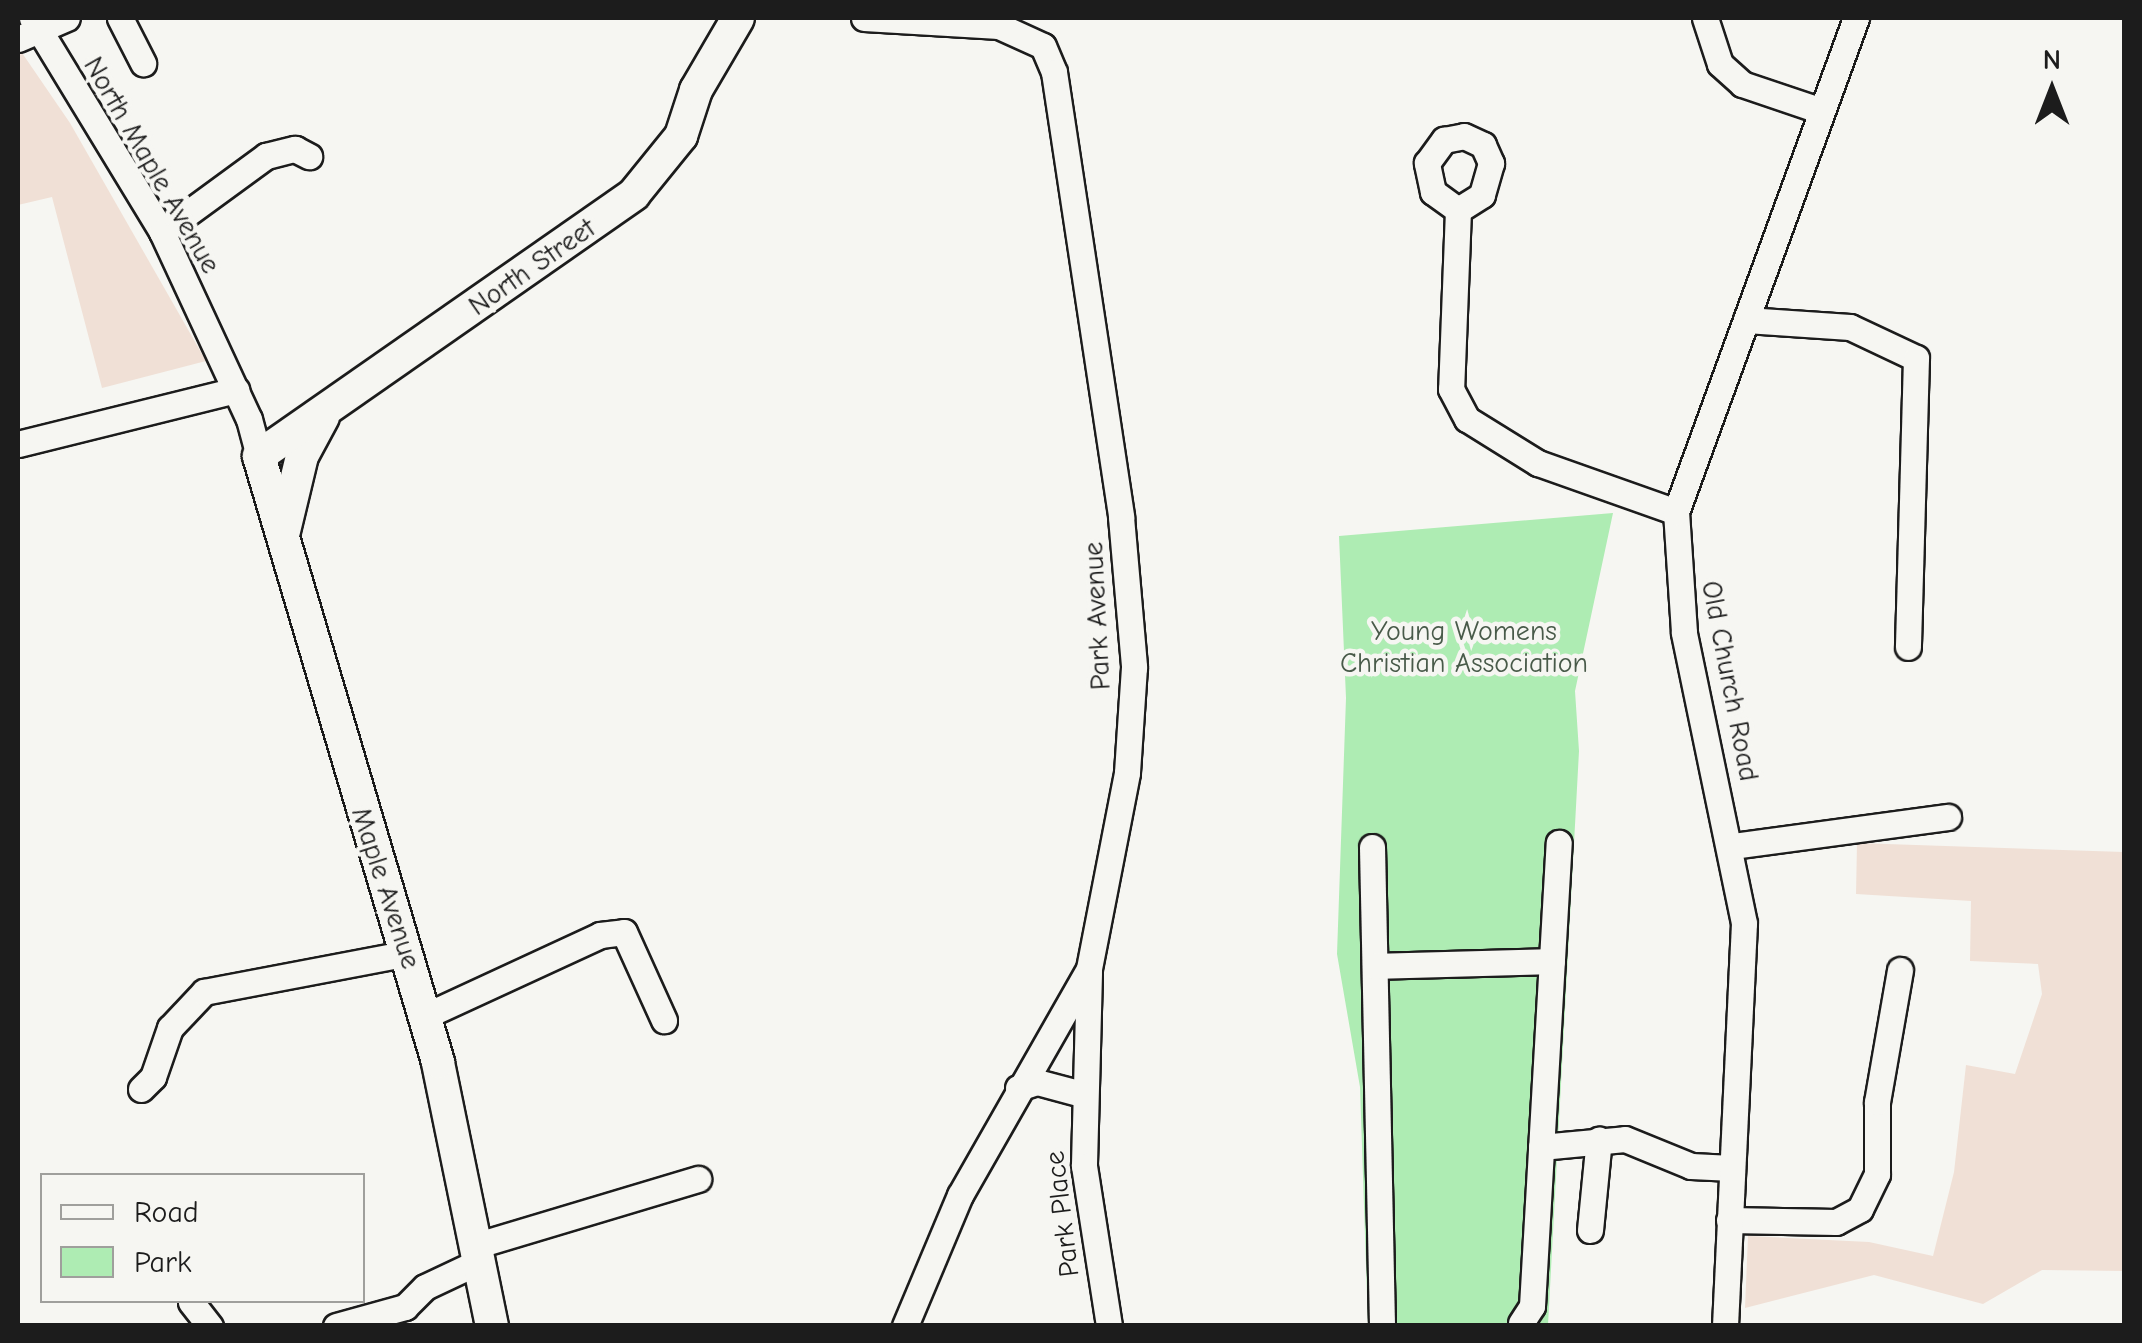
<!DOCTYPE html>
<style>
body{margin:0}
#map{position:relative;width:2142px;height:1343px;overflow:hidden;background:#f6f6f2;font-family:"Comic Neue",sans-serif}
div>[style]{position:absolute}
.built>*{inset:0;background:#f0e0d6}
.green>*{inset:0;background:#aeecb3}
.roads{filter:drop-shadow(2px 0 #1c1c1c) drop-shadow(-2px 0 #1c1c1c) drop-shadow(0 2px #1c1c1c) drop-shadow(0 -2px #1c1c1c)}
.minor>*{height:25px;margin:-12.5px;padding:0 12.5px;transform-origin:12.5px;border-radius:12.5px;background:#f6f6f2}
.major>*{height:32px;margin:-16px;padding:0 16px;transform-origin:16px;border-radius:16px;background:#f6f6f2}
span{translate:-50% -50%;white-space:nowrap;text-align:center;line-height:1.15;-webkit-text-stroke:9px #f6f6f2;paint-order:stroke}
.street-label{font-size:28px;color:#1c1c1c}
.park-label{font-size:28px;color:#485a49}
.frame{position:absolute;inset:0;border:20px solid #1c1c1c;pointer-events:none}
.legend{position:absolute;left:40px;top:1173px;width:325px;height:130px;box-sizing:border-box;background:#f6f6f2;border:2px solid #9f9f9c;margin:0;padding:12px 18px;list-style:none;font-size:30px;color:#1c1c1c}
.legend li{display:flex;align-items:center;gap:20px;height:50px}
.legend b{width:50px;border:2px solid #9f9f9c}
.north{position:absolute;left:2002px;top:40px;width:100px;height:100px;-webkit-text-stroke:8px #f6f6f2;paint-order:stroke;rotate:0deg;font-size:28px;font-weight:700;line-height:40px;text-align:center;color:#1c1c1c}
.north::after{content:'';display:block;margin:auto;width:35px;height:45px;background:#1c1c1c;clip-path:polygon(50% 0,100% 100%,50% 72%,0 100%)}
</style>
<div id="map">
<div class="built">
<i style="clip-path:polygon(18px 47px,70px 123px,206px 361px,102px 388px,52px 197px,18px 205px)"></i>
<i style="clip-path:polygon(1857px 843px,2124px 852px,2124px 1271px,2042px 1270px,1983px 1304px,1874px 1275px,1745px 1308px,1748px 1236px,1869px 1242px,1933px 1256px,1954px 1172px,1966px 1065px,2015px 1074px,2042px 994px,2038px 964px,1970px 961px,1971px 901px,1856px 894px)"></i>
</div>
<div class="green">
<i style="clip-path:polygon(1613px 513px,1575px 691px,1579px 751px,1548px 1325px,1368px 1325px,1360px 1087px,1337px 954px,1346px 698px,1339px 536px)"></i>
</div>
<div class="roads">
<div class="minor">
<i style="left:32px;top:18px;width:250px;rotate:58.7deg"></i>
<i style="left:162px;top:232px;width:206px;rotate:65.1deg"></i>
<i style="left:249px;top:419px;width:38px;rotate:75deg"></i>
<i style="left:120px;top:18px;width:51px;rotate:62.9deg"></i>
<i style="left:864px;top:18px;width:135px;rotate:3.4deg"></i>
<i style="left:999px;top:26px;width:48px;rotate:24.4deg"></i>
<i style="left:1043px;top:46px;width:28px;rotate:67deg"></i>
<i style="left:1054px;top:72px;width:450px;rotate:81.4deg"></i>
<i style="left:1121px;top:517px;width:151px;rotate:85deg"></i>
<i style="left:1134px;top:667px;width:106px;rotate:93.8deg"></i>
<i style="left:1127px;top:773px;width:200px;rotate:101deg"></i>
<i style="left:1089px;top:969px;width:260px;rotate:119.7deg"></i>
<i style="left:960px;top:1195px;width:142px;rotate:112.8deg"></i>
<i style="left:1705px;top:18px;width:48px;rotate:71.9deg"></i>
<i style="left:1720px;top:64px;width:30px;rotate:42deg"></i>
<i style="left:1742px;top:84px;width:84px;rotate:18.6deg"></i>
<i style="left:18px;top:39px;width:53px;rotate:-23.2deg"></i>
<i style="left:1458px;top:210px;width:31px;rotate:-144deg"></i>
<i style="left:1433px;top:192px;width:30px;rotate:-102deg"></i>
<i style="left:1427px;top:163px;width:29px;rotate:-54deg"></i>
<i style="left:1444px;top:140px;width:20px;rotate:-11deg"></i>
<i style="left:1464px;top:136px;width:21px;rotate:25deg"></i>
<i style="left:1483px;top:145px;width:20px;rotate:66deg"></i>
<i style="left:1491px;top:163px;width:33px;rotate:106deg"></i>
<i style="left:1482px;top:195px;width:28px;rotate:148deg"></i>
<i style="left:1458px;top:210px;width:179px;rotate:92.2deg"></i>
<i style="left:1451px;top:389px;width:34px;rotate:62deg"></i>
<i style="left:1467px;top:419px;width:84px;rotate:31.8deg"></i>
<i style="left:1538px;top:463px;width:146px;rotate:19.5deg"></i>
<i style="left:162px;top:232px;width:129px;rotate:-36.2deg"></i>
<i style="left:266px;top:156px;width:30px;rotate:-14deg"></i>
<i style="left:295px;top:149px;width:16px;rotate:27deg"></i>
<i style="left:1746px;top:320px;width:104px;rotate:3.9deg"></i>
<i style="left:1850px;top:327px;width:73px;rotate:25.2deg"></i>
<i style="left:1916px;top:358px;width:289px;rotate:91.6deg"></i>
<i style="left:18px;top:444px;width:225px;rotate:-13.9deg"></i>
<i style="left:1733px;top:846px;width:217px;rotate:-7.7deg"></i>
<i style="left:1372px;top:847px;width:479px;rotate:88.8deg"></i>
<i style="left:1375px;top:966px;width:177px;rotate:-1.6deg"></i>
<i style="left:1089px;top:973px;width:193px;rotate:91.5deg"></i>
<i style="left:1084px;top:1166px;width:162px;rotate:81.1deg"></i>
<i style="left:425px;top:1016px;width:193px;rotate:-24.8deg"></i>
<i style="left:600px;top:935px;width:24px;rotate:-7deg"></i>
<i style="left:624px;top:932px;width:97px;rotate:65.6deg"></i>
<i style="left:1018px;top:1088px;width:20px;rotate:-18deg"></i>
<i style="left:1037px;top:1082px;width:47px;rotate:14.9deg"></i>
<i style="left:141px;top:1089px;width:17px;rotate:-45deg"></i>
<i style="left:153px;top:1077px;width:52px;rotate:-70.9deg"></i>
<i style="left:170px;top:1028px;width:50px;rotate:-46.6deg"></i>
<i style="left:204px;top:992px;width:208px;rotate:-10.8deg"></i>
<i style="left:1541px;top:1147px;width:84px;rotate:-5.4deg"></i>
<i style="left:1625px;top:1139px;width:71px;rotate:22.2deg"></i>
<i style="left:1691px;top:1166px;width:41px;rotate:2.8deg"></i>
<i style="left:1729px;top:1220px;width:107px;rotate:1.1deg"></i>
<i style="left:1836px;top:1222px;width:27px;rotate:-28deg"></i>
<i style="left:1860px;top:1209px;width:39px;rotate:-64deg"></i>
<i style="left:1877px;top:1174px;width:72px;rotate:-90deg"></i>
<i style="left:1877px;top:1102px;width:134px;rotate:-80.1deg"></i>
<i style="left:1590px;top:1230px;width:91px;rotate:-84.4deg"></i>
<i style="left:478px;top:1245px;width:230px;rotate:-16.7deg"></i>
<i style="left:191px;top:1302px;width:31px;rotate:52deg"></i>
<i style="left:1521px;top:1323px;width:20px;rotate:-57deg"></i>
<i style="left:1532px;top:1306px;width:464px;rotate:-86.7deg"></i>
<i style="left:336px;top:1326px;width:72px;rotate:-15.4deg"></i>
<i style="left:405px;top:1307px;width:28px;rotate:-45deg"></i>
<i style="left:425px;top:1287px;width:61px;rotate:-25.3deg"></i>
<i style="left:1725px;top:1326px;width:403px;rotate:-87.3deg"></i>
<i style="left:1744px;top:923px;width:297px;rotate:-101.7deg"></i>
<i style="left:1684px;top:632px;width:120px;rotate:-93.8deg"></i>
<i style="left:1676px;top:512px;width:526px;rotate:-69.98deg"></i>
</div>
<div class="major">
<i style="left:284px;top:531px;width:77px;rotate:-76.5deg"></i>
<i style="left:302px;top:456px;width:44px;rotate:-61.7deg"></i>
<i style="left:492px;top:1326px;width:269px;rotate:-101.6deg"></i>
<i style="left:438px;top:1062px;width:632px;rotate:-106.46deg"></i>
<i style="left:259px;top:456px;width:457px;rotate:-34.9deg"></i>
<i style="left:634px;top:194px;width:75px;rotate:-51deg"></i>
<i style="left:681px;top:136px;width:48px;rotate:-71.9deg"></i>
<i style="left:696px;top:90px;width:83px;rotate:-59.7deg"></i>
</div>
</div>
<div class="street-label">
<span style="left:152px;top:165px;rotate:60deg">North Maple Avenue</span>
<span style="left:532px;top:267px;rotate:-35deg">North Street</span>
<span style="left:1097px;top:616px;rotate:-93deg">Park Avenue</span>
<span style="left:1730px;top:681px;rotate:79deg">Old Church Road</span>
<span style="left:386px;top:888px;rotate:72deg">Maple Avenue</span>
<span style="left:1062px;top:1214px;rotate:-97deg">Park Place</span>
</div>
<div class="park-label">
<span style="left:1464px;top:647px">Young Womens<br>Christian Association</span>
</div>
<div class="frame"></div>
<ul class="legend">
<li><b style="height:12px;background:#f6f6f2"></b>Road</li>
<li><b style="height:28px;background:#aeecb3"></b>Park</li>
</ul>
<div class="north">N</div>
</div>
